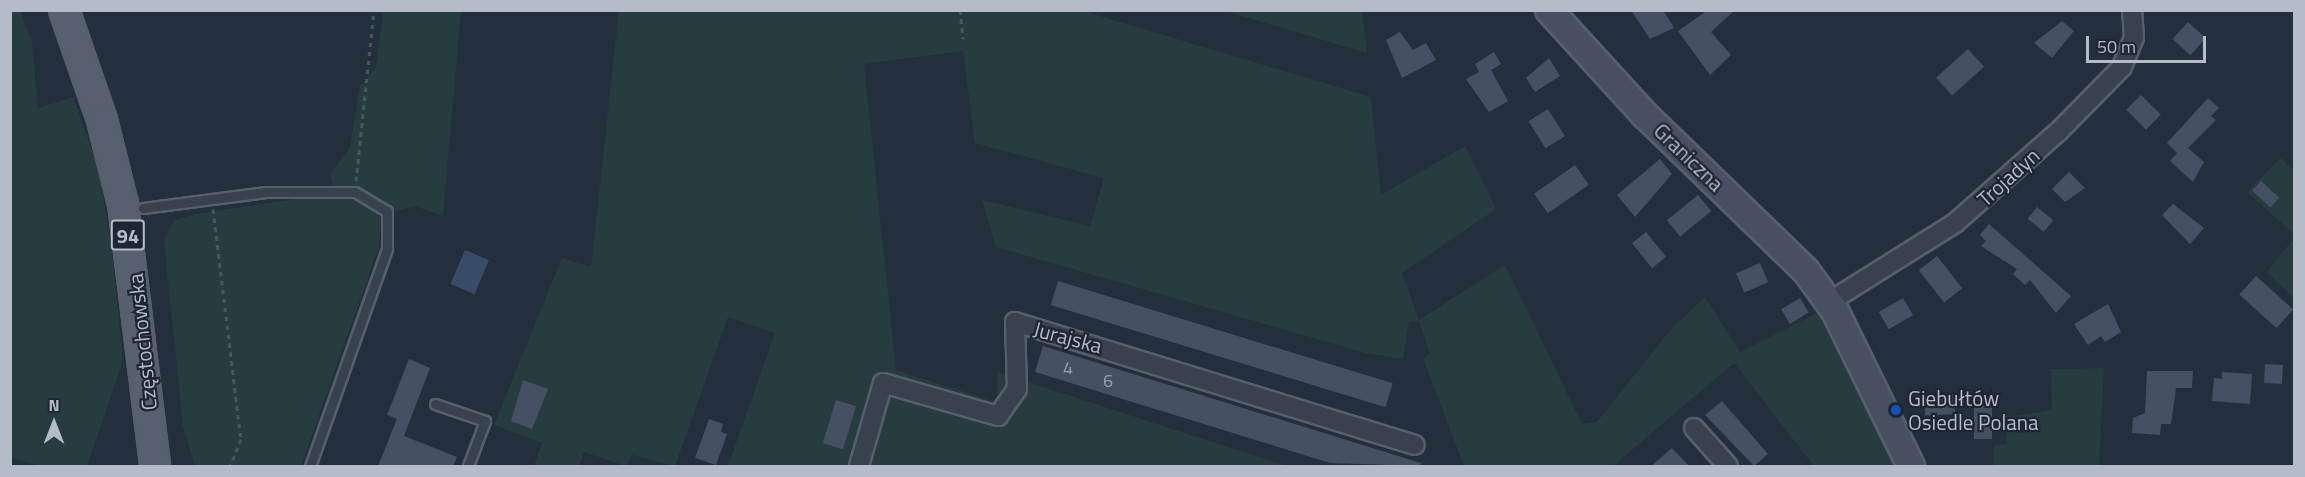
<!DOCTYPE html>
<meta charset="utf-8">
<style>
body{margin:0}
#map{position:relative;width:2305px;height:477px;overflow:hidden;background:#242f3e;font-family:"Titillium Web",sans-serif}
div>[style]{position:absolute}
.green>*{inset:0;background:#263c3f}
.water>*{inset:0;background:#394c67;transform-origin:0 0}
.building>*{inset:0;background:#455162;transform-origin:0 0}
.path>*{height:3px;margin-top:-1.5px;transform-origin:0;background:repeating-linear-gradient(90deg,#44595c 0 4.5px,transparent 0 9px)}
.roads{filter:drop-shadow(2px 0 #565f6c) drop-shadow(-2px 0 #565f6c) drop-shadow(0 2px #565f6c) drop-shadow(0 -2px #565f6c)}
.lane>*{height:9px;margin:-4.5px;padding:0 4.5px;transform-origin:4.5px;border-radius:4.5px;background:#38414e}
.street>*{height:18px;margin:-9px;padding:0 9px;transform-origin:9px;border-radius:9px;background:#38414e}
.secondary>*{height:26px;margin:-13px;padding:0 13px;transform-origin:13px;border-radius:13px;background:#465061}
.primary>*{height:28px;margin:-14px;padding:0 14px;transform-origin:14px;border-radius:14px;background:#56606e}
.dots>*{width:16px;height:16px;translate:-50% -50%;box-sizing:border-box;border:3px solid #1d2633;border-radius:50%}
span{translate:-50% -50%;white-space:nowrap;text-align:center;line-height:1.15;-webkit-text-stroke:4.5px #1d2633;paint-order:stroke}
.number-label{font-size:18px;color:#98a1af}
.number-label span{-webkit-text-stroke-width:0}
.shield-label span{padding:2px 4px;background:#1d2633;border:2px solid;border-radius:4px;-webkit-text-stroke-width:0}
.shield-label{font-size:20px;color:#b4bcc9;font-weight:700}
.street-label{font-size:21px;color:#b4bcc9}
.poi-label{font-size:21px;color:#b4bcc9}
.left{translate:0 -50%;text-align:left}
.frame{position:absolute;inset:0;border:12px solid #b4bcc9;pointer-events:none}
.north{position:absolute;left:24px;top:393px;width:60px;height:60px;-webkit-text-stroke:4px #1d2633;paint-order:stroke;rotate:0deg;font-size:16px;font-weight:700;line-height:24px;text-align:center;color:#b4bcc9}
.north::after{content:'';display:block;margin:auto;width:21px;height:27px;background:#b4bcc9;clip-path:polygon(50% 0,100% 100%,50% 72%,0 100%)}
.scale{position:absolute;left:2086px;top:36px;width:120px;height:27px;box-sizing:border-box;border:3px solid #b4bcc9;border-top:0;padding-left:8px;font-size:18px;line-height:21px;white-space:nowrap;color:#b4bcc9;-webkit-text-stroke:4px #1d2633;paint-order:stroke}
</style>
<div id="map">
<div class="green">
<i style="clip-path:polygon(1080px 10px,1371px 97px,1381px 195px,1465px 146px,1496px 209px,1402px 273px,1419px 320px,1505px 265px,1582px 424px,1597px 422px,1671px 329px,1705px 297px,1740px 352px,1823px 310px,1899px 466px,1814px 466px,1734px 363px,1613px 466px,1464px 466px,1423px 358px,1430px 354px,1419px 321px,1409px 322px,1403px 359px,1366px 353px,996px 247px,982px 200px,1090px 226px,1104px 178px,975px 143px,963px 51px,864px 64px,896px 370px,998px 403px,997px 372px,1287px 466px,728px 466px,775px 333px,728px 317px,675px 466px,632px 455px,626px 466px,584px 452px,579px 466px,534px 466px,542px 443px,494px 425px,562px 258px,591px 267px,619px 11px)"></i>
<i style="clip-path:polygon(20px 11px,32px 42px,38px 108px,73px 97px,98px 167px,111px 243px,123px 361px,87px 466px,40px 466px,11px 457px,10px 11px)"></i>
<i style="clip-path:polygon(355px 11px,461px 11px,443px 216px,415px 206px,381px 214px,379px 247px,301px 466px,195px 466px,183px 426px,164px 243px,167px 231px,175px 220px,196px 214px,335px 193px,330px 174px,350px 147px,360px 86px,376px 67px,383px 13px)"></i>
<i style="clip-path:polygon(1225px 11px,1362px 11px,1367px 53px)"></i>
<i style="clip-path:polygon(2281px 158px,2294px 171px,2294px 234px,2247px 192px)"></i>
<i style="clip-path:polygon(2294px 238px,2294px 298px,2267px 272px)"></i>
<i style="clip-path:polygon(2104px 368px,2099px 466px,1994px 466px,1994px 446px,2006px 444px,2008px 417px,2052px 410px,2051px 369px)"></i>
</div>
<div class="water">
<i style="left:465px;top:250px;width:26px;height:37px;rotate:23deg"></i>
</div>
<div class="building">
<i style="clip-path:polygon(1631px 10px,1663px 10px,1674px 28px,1650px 39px)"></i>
<i style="clip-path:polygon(1708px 10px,1735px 10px,1711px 32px,1731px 55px,1710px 75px,1678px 31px)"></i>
<i style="clip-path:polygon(2062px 21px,2074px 31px,2052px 58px,2034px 43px)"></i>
<i style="left:2188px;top:22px;width:24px;height:23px;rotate:42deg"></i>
<i style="clip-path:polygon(1400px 32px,1413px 50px,1426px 43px,1436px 60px,1402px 78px,1386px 40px)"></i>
<i style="left:1968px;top:49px;width:24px;height:43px;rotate:48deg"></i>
<i style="clip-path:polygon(1494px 52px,1501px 64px,1491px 70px,1508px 101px,1489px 112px,1466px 79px,1479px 72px,1475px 64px)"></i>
<i style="clip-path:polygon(1549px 58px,1560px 76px,1535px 92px,1526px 78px)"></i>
<i style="left:2141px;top:95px;width:28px;height:21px;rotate:45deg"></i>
<i style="clip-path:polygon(2208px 98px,2219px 108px,2211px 116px,2216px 120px,2188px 148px,2204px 162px,2193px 182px,2170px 161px,2177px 153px,2167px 143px)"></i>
<i style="left:1548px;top:109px;width:32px;height:23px;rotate:58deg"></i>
<i style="clip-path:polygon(1660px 159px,1672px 174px,1635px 217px,1617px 195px)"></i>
<i style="left:1575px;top:165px;width:24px;height:50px;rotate:55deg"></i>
<i style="clip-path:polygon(2069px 172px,2085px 188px,2065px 202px,2052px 189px)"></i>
<i style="left:2261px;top:181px;width:25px;height:13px;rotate:43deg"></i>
<i style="left:1698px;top:195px;width:21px;height:40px;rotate:51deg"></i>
<i style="clip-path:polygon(2173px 204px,2204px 228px,2190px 244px,2162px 215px)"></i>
<i style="left:2037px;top:207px;width:21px;height:15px;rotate:39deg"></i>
<i style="clip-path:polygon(1989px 224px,2071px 296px,2056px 313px,2030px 280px,2025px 285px,2013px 274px,2017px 269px,1981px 246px,1986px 241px,1980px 235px)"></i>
<i style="left:1646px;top:232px;width:32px;height:18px;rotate:51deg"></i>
<i style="left:1937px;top:256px;width:41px;height:23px;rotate:52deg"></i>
<i style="left:1760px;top:263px;width:21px;height:26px;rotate:67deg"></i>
<i style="left:2256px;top:276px;width:50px;height:25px;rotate:42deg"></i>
<i style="left:1058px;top:281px;width:350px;height:25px;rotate:17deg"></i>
<i style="left:1800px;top:298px;width:17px;height:22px;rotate:59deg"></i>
<i style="left:1903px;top:298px;width:20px;height:28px;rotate:60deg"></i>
<i style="clip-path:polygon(2108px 304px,2121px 332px,2105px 342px,2101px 336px,2088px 345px,2074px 324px)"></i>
<i style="clip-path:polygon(1043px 346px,1421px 463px,1420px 466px,1330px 463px,1035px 372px)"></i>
<i style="clip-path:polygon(409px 359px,430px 368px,404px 436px,457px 457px,453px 466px,378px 466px,397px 419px,387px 415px)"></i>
<i style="left:2265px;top:364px;width:18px;height:19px;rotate:3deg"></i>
<i style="clip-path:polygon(2147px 371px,2193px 371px,2192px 388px,2176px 388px,2171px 424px,2161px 424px,2160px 435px,2132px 433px,2133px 418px,2145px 413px)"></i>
<i style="clip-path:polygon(2222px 372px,2252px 374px,2250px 404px,2212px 401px,2214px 378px,2222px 379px)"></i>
<i style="clip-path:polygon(523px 380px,548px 389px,532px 429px,511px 421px)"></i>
<i style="left:1954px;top:394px;width:20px;height:30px;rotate:87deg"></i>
<i style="left:836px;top:400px;width:21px;height:45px;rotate:17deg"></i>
<i style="clip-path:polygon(1722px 401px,1768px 454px,1754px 466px,1705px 415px)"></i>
<i style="left:1974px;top:406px;width:18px;height:33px"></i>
<i style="clip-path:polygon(709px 419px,723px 424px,721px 432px,727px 434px,716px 465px,695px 458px)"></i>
<i style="clip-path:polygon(1672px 448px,1689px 466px,1651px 466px)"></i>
</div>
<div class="path">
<i style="left:960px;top:10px;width:29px;rotate:84deg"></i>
<i style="left:356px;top:181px;width:172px;rotate:-84deg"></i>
<i style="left:213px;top:209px;width:232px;rotate:83.1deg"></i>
<i style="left:241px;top:439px;width:29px;rotate:112deg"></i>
</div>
<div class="roads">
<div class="lane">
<i style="left:143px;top:208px;width:124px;rotate:-7.4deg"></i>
<i style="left:266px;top:192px;width:89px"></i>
<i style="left:355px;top:192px;width:37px;rotate:31deg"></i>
<i style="left:387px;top:211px;width:38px;rotate:90deg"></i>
<i style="left:387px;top:249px;width:230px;rotate:109.5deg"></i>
<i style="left:435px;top:404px;width:53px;rotate:18.8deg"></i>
<i style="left:485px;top:421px;width:48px;rotate:110.7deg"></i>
</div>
<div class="street">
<i style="left:1829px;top:302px;width:149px;rotate:-32.1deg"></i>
<i style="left:1955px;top:223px;width:137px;rotate:-41.5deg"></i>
<i style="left:2058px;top:132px;width:91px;rotate:-45.4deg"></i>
<i style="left:2122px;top:67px;width:31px;rotate:-68deg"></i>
<i style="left:2134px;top:38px;width:28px;rotate:-94deg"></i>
<i style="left:1694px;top:428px;width:51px;rotate:48.2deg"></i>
<i style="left:859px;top:466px;width:86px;rotate:-73.9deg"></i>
<i style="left:883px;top:383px;width:120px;rotate:16deg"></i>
<i style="left:998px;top:416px;width:33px;rotate:-55deg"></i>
<i style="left:1017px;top:389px;width:67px;rotate:-91.7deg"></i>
<i style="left:1015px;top:322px;width:418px;rotate:17.1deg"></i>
</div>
<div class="secondary">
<i style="left:1549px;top:10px;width:142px;rotate:47.6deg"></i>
<i style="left:1645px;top:115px;width:224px;rotate:44.1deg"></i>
<i style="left:1806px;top:271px;width:49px;rotate:54.1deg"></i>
<i style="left:1835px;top:311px;width:173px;rotate:63.9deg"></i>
</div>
<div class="primary">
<i style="left:64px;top:10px;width:116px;rotate:70.9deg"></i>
<i style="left:102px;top:120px;width:87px;rotate:76deg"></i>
<i style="left:123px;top:204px;width:264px;rotate:83deg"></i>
</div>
</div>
<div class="dots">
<i style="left:1896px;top:410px;background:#1a4fb4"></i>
</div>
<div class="number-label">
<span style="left:1068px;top:368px">4</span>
<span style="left:1108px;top:381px">6</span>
</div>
<div class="shield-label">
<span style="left:128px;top:235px">94</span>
</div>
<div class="street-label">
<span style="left:1689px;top:157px;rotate:44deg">Graniczna</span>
<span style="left:2008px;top:177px;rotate:-42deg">Trojadyn</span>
<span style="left:1068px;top:337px;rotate:15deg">Jurajska</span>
<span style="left:142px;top:342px;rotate:-96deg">Częstochowska</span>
</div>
<div class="poi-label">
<span class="left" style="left:1908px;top:410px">Giebułtów<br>Osiedle Polana</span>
</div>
<div class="frame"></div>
<div class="north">N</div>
<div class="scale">50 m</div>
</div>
